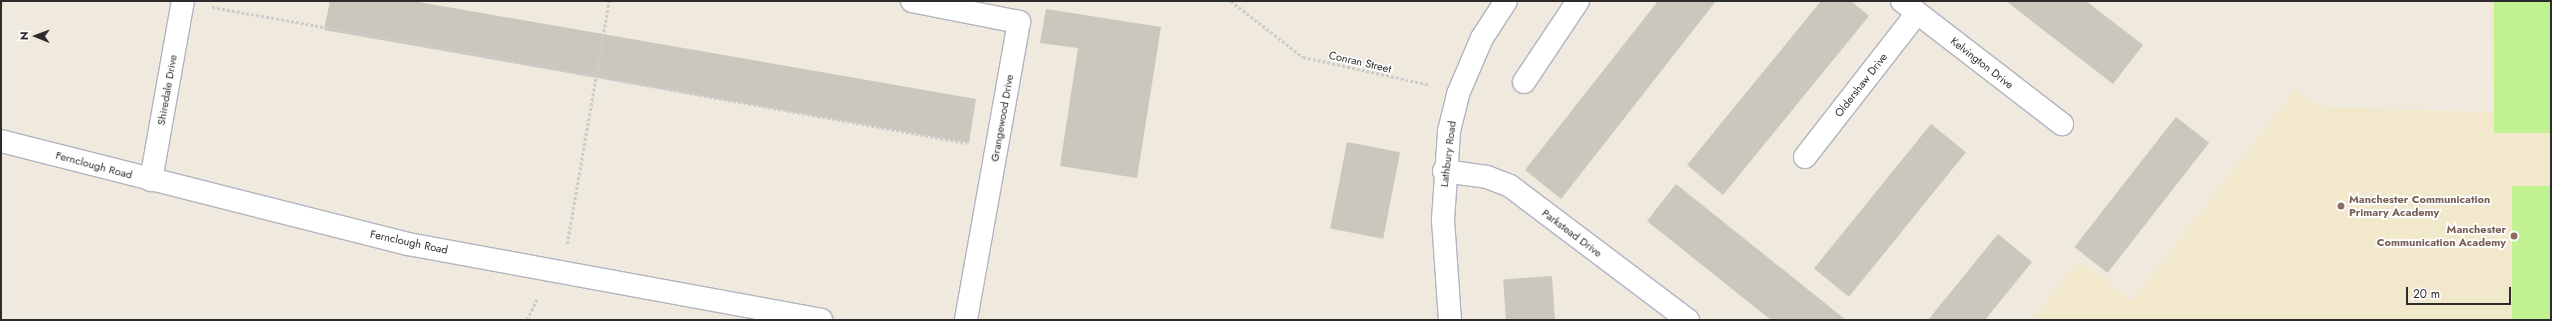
<!DOCTYPE html>
<style>
body{margin:0}
#map{position:relative;width:2552px;height:321px;overflow:hidden;background:#efe9de;font-family:Jost,sans-serif}
div>[style]{position:absolute}
.education>*{inset:0;background:#f2e9cc}
.pitch>*{inset:0;background:#c0f291;transform-origin:0 0}
.building>*{inset:0;background:#cac7bc;transform-origin:0 0}
.path>*{height:2.5px;margin-top:-1.25px;transform-origin:0;background:repeating-linear-gradient(90deg,#ccc 0 3px,transparent 0 5px)}
.roads{filter:drop-shadow(1px 0 #b2b3c1) drop-shadow(-1px 0 #b2b3c1) drop-shadow(0 1px #b2b3c1) drop-shadow(0 -1px #b2b3c1)}
.street>*{height:22px;margin:-11px;padding:0 11px;transform-origin:11px;border-radius:11px;background:#fff}
.dots>*{width:11px;height:11px;translate:-50% -50%;box-sizing:border-box;border:2px solid #fff;border-radius:50%}
span{translate:-50% -50%;white-space:nowrap;text-align:center;line-height:1.15;-webkit-text-stroke:3.5px #fff;paint-order:stroke}
.street-label{font-size:11px;color:#2c2c2c}
.education-label{font-size:11px;color:#785e54;font-weight:700}
.left{translate:0 -50%;text-align:left}
.right{translate:-100% -50%;text-align:right}
.frame{position:absolute;inset:0;border:2px solid #2c2c2c;pointer-events:none}
.north{position:absolute;left:16px;top:16px;width:40px;height:40px;-webkit-text-stroke:3px #fff;paint-order:stroke;rotate:271deg;font-size:11px;font-weight:700;line-height:16px;text-align:center;color:#2c2c2c}
.north::after{content:'';display:block;margin:auto;width:14px;height:18px;background:#2c2c2c;clip-path:polygon(50% 0,100% 100%,50% 72%,0 100%)}
.scale{position:absolute;left:2406px;top:287px;width:105px;height:18px;box-sizing:border-box;border:2px solid #2c2c2c;border-top:0;padding-left:5px;font-size:12px;line-height:14px;white-space:nowrap;color:#2c2c2c;-webkit-text-stroke:3px #fff;paint-order:stroke}
</style>
<div id="map">
<div class="education">
<i style="clip-path:polygon(2490px 1px,2551px 1px,2551px 320px,2030px 320px,2080px 261px,2132px 301px,2295px 90px,2318px 107px,2493px 112px)"></i>
</div>
<div class="pitch">
<i style="left:2494px;top:1px;width:57px;height:132px"></i>
<i style="left:2551px;top:186px;width:134px;height:39px;rotate:90deg"></i>
</div>
<div class="building">
<i style="clip-path:polygon(330px 1px,413px 1px,976px 99px,969px 143px,324px 30px)"></i>
<i style="clip-path:polygon(1658px 1px,1716px 1px,1561px 199px,1525px 170px)"></i>
<i style="clip-path:polygon(1821px 1px,1851px 1px,1869px 16px,1723px 195px,1687px 165px)"></i>
<i style="clip-path:polygon(2006px 1px,2086px 1px,2143px 45px,2113px 84px)"></i>
<i style="clip-path:polygon(1046px 9px,1161px 27px,1137px 178px,1060px 166px,1078px 48px,1040px 43px)"></i>
<i style="left:2176px;top:117px;width:42px;height:165px;rotate:38deg"></i>
<i style="left:1931px;top:124px;width:45px;height:186px;rotate:39deg"></i>
<i style="left:1347px;top:142px;width:54px;height:88px;rotate:11deg"></i>
<i style="clip-path:polygon(1676px 184px,1846px 320px,1771px 320px,1647px 221px)"></i>
<i style="clip-path:polygon(1998px 234px,2032px 262px,1985px 320px,1928px 320px)"></i>
<i style="left:1552px;top:276px;width:44px;height:49px;rotate:86deg"></i>
</div>
<div class="path">
<i style="left:1231px;top:1px;width:91px;rotate:37.9deg"></i>
<i style="left:1303px;top:57px;width:130px;rotate:12.4deg"></i>
<i style="left:1px;top:5px;width:4px;rotate:-76deg"></i>
<i style="left:212px;top:7px;width:767px;rotate:10.21deg"></i>
<i style="left:567px;top:244px;width:247px;rotate:-80.2deg"></i>
<i style="left:527px;top:320px;width:23px;rotate:-65deg"></i>
</div>
<div class="roads">
<div class="street">
<i style="left:912px;top:1px;width:109px;rotate:11.1deg"></i>
<i style="left:1019px;top:22px;width:303px;rotate:100.1deg"></i>
<i style="left:1902px;top:1px;width:202px;rotate:37.6deg"></i>
<i style="left:1524px;top:82px;width:97px;rotate:-56.3deg"></i>
<i style="left:1px;top:141px;width:420px;rotate:14.2deg"></i>
<i style="left:408px;top:244px;width:420px;rotate:10.4deg"></i>
<i style="left:1805px;top:157px;width:182px;rotate:-52.1deg"></i>
<i style="left:1444px;top:171px;width:43px;rotate:7.9deg"></i>
<i style="left:1487px;top:177px;width:25px;rotate:21deg"></i>
<i style="left:1510px;top:186px;width:223px;rotate:37deg"></i>
<i style="left:151px;top:180px;width:182px;rotate:-79.9deg"></i>
<i style="left:1450px;top:320px;width:100px;rotate:-94deg"></i>
<i style="left:1443px;top:220px;width:89px;rotate:-86.1deg"></i>
<i style="left:1449px;top:131px;width:38px;rotate:-76deg"></i>
<i style="left:1458px;top:94px;width:61px;rotate:-66.8deg"></i>
<i style="left:1482px;top:38px;width:44px;rotate:-57deg"></i>
</div>
</div>
<div class="dots">
<i style="left:2341px;top:206px;background:#8d6e63"></i>
<i style="left:2514px;top:236px;background:#8d6e63"></i>
</div>
<div class="street-label">
<span style="left:1360px;top:62px;rotate:13deg">Conran Street</span>
<span style="left:1982px;top:63px;rotate:38deg">Kelvington Drive</span>
<span style="left:1861px;top:85px;rotate:-52deg">Oldershaw Drive</span>
<span style="left:167px;top:90px;rotate:-80deg">Shiredale Drive</span>
<span style="left:1002px;top:118px;rotate:-80deg">Grangewood Drive</span>
<span style="left:1448px;top:154px;rotate:-83deg">Lathbury Road</span>
<span style="left:94px;top:165px;rotate:15deg">Fernclough Road</span>
<span style="left:1572px;top:233px;rotate:37deg">Parkstead Drive</span>
<span style="left:409px;top:242px;rotate:12deg">Fernclough Road</span>
</div>
<div class="education-label">
<span class="left" style="left:2349px;top:206px">Manchester Communication<br>Primary Academy</span>
<span class="right" style="left:2506px;top:236px">Manchester<br>Communication Academy</span>
</div>
<div class="frame"></div>
<div class="north">N</div>
<div class="scale">20 m</div>
</div>
